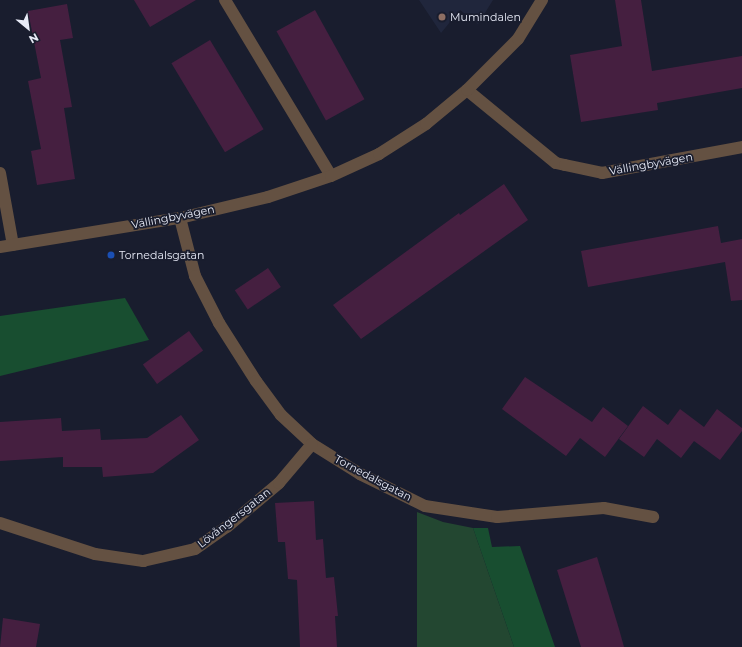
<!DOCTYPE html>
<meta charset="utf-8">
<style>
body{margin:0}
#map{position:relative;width:742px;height:647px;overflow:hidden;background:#191d2e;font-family:Montserrat,sans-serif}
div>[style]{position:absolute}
.built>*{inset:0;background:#20263c}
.green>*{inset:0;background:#234731}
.forest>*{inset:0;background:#184e30}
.building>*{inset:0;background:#451f40;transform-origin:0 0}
.street>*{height:12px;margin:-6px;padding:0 6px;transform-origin:6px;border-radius:6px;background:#645142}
.dots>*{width:11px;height:11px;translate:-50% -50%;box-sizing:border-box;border:2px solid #191d2e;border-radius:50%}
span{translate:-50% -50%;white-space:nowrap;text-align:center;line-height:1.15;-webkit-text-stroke:3.5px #191d2e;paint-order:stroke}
.poi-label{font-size:11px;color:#e7eaf6}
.left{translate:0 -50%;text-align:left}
.street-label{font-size:11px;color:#e7eaf6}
.north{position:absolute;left:8px;top:8px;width:40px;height:40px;-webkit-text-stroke:3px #191d2e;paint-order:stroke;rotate:151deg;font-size:11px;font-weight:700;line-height:16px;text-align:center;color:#e7eaf6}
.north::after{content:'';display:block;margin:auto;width:14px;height:18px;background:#e7eaf6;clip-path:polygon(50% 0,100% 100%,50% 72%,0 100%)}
</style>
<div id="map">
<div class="built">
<i style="clip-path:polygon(419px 0,493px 0,478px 24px,460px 10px,441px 33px)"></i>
</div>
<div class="green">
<i style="clip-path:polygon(417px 512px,443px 522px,473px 528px,514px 647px,417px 647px)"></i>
</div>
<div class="forest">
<i style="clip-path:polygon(125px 298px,149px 340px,0 376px,0 316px)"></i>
<i style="clip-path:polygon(473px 528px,488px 528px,492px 547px,520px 546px,555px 647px,514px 647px)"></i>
</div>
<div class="building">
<i style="clip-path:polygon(134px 0,196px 0,150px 27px)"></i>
<i style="clip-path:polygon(615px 0,641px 0,652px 71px,742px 56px,742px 88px,657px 103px,658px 110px,581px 122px,570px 55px,622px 46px)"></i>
<i style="clip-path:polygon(67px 4px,73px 38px,60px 40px,72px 107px,64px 108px,75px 179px,37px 185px,31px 151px,41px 149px,28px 81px,41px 78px,28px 11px)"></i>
<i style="left:315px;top:10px;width:102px;height:44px;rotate:61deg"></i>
<i style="left:210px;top:40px;width:104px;height:45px;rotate:59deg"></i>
<i style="clip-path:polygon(504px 184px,528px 220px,361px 339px,333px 305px,459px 213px,460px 215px)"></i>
<i style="clip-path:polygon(718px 226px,721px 243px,742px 239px,742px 300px,731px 301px,725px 262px,588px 287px,581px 251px)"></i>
<i style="left:268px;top:268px;width:23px;height:40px;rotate:56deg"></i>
<i style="left:189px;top:331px;width:24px;height:57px;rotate:54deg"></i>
<i style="clip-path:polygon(525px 377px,592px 422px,603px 407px,628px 426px,605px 457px,580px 438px,566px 456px,502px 409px)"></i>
<i style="clip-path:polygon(643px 406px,668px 425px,680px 409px,704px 427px,717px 409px,742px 428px,742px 431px,720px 460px,694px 441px,704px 428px,681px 458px,657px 439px,644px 457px,619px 439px)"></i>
<i style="clip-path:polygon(181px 415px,199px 440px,153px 473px,103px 477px,102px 467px,63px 467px,63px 457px,0 461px,0 422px,61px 418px,62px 431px,100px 429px,101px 440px,147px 438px)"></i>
<i style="clip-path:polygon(314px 501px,316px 540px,323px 539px,326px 578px,334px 577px,338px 616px,335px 616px,337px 647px,300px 647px,297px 580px,288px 579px,285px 542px,278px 542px,275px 503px)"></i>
<i style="clip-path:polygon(597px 557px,619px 629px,624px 647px,581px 647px,557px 570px)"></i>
<i style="clip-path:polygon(3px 618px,40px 624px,36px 647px,0 647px)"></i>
</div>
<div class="street">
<i style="left:225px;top:0;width:205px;rotate:58.9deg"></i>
<i style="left:467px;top:90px;width:115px;rotate:39.4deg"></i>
<i style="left:556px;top:163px;width:9px;rotate:13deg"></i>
<i style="left:565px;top:165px;width:38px;rotate:12deg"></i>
<i style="left:602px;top:173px;width:142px;rotate:-10.5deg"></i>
<i style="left:0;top:173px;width:73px;rotate:79.8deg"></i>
<i style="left:180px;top:218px;width:60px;rotate:75.5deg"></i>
<i style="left:195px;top:276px;width:53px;rotate:62.9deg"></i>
<i style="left:219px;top:323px;width:69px;rotate:57.5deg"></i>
<i style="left:256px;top:381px;width:42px;rotate:53.7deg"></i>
<i style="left:281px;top:415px;width:42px;rotate:43.1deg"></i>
<i style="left:312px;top:444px;width:57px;rotate:32deg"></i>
<i style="left:360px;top:474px;width:72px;rotate:26.2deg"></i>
<i style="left:425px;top:506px;width:73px;rotate:8.7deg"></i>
<i style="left:497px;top:517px;width:107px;rotate:-4.8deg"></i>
<i style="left:604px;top:508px;width:50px;rotate:10.4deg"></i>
<i style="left:0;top:247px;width:182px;rotate:-9.2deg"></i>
<i style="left:180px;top:218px;width:90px;rotate:-13.4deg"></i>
<i style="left:268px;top:197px;width:66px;rotate:-18.4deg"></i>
<i style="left:331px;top:176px;width:53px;rotate:-24.6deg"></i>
<i style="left:379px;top:154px;width:56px;rotate:-32.6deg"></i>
<i style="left:426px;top:124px;width:53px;rotate:-39.7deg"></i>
<i style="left:467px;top:90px;width:72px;rotate:-45deg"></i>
<i style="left:518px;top:39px;width:46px;rotate:-58.4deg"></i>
<i style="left:0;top:523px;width:100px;rotate:18.1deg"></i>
<i style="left:95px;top:554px;width:49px;rotate:8.3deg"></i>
<i style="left:143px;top:561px;width:53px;rotate:-13deg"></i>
<i style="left:195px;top:549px;width:39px;rotate:-35deg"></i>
<i style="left:227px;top:527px;width:68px;rotate:-40.2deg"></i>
<i style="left:279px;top:483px;width:51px;rotate:-49.8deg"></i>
</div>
<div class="dots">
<i style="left:442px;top:17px;background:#8d6e63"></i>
<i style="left:111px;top:255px;background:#1a4fb4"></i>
</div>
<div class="poi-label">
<span class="left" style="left:450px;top:17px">Mumindalen</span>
<span class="left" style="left:119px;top:255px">Tornedalsgatan</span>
</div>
<div class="street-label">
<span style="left:651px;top:164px;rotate:-10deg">Vällingbyvägen</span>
<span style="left:173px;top:217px;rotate:-11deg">Vällingbyvägen</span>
<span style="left:373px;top:478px;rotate:28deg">Tornedalsgatan</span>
<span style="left:234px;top:518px;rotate:-38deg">Lövångersgatan</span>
</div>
<div class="north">N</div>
</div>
